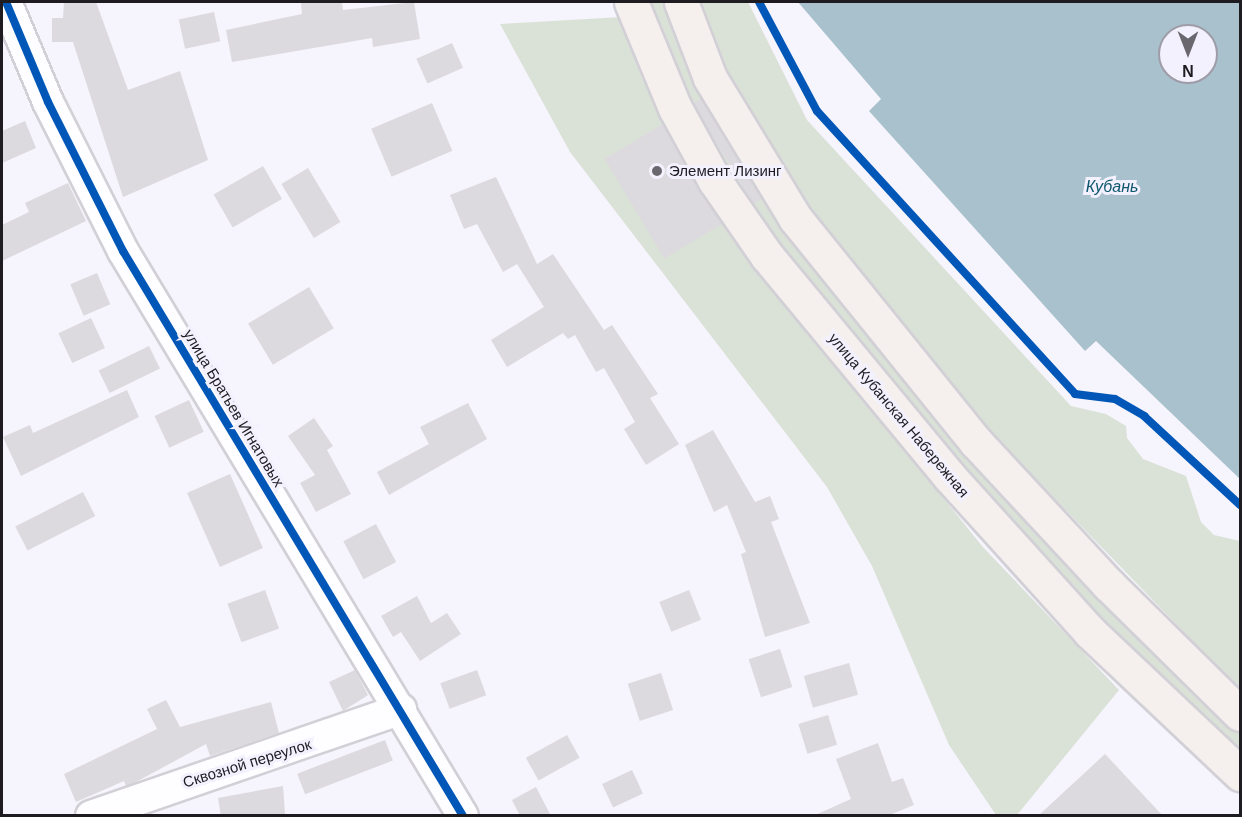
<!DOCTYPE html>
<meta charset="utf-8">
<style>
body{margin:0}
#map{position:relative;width:1242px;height:817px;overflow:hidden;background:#f6f4fc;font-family:Arial,sans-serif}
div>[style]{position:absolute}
.green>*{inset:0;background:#dae2d7}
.water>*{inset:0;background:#a8c1cc}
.building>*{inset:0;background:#dddadf;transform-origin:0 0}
.roads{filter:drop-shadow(2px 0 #d2d0d6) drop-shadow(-2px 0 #d2d0d6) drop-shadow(0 2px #d2d0d6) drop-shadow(0 -2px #d2d0d6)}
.minor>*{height:30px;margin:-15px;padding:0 15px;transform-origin:15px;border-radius:15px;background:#fefdff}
.major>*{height:33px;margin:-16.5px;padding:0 16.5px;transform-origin:16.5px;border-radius:16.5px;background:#f5f0ee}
.cycleway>*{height:8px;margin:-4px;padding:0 4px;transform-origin:4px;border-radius:4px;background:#0057b8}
.dots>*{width:16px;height:16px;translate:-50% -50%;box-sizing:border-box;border:3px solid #f4f1ff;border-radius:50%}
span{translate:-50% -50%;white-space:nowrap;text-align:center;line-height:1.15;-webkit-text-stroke:6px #f4f1ff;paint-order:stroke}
.poi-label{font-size:15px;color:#1e1c21}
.left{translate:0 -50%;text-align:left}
.street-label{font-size:15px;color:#1e1c21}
.water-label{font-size:16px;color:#0f586d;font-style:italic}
.frame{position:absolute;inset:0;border:3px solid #1e1c21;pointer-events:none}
.north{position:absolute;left:1158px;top:24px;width:60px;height:60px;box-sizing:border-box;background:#f4f1ff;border:2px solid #9e9ca6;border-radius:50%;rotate:180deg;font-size:16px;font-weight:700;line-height:24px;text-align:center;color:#1e1c21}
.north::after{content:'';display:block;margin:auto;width:21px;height:27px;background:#6a686e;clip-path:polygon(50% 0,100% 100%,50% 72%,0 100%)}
</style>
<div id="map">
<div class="green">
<i style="clip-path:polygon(648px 2px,670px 2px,707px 105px,782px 221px,1240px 727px,1240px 754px,1118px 638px,979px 490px,843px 329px,701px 134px)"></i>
<i style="clip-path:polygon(699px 2px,748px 2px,807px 120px,1071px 406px,1106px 414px,1126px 426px,1127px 438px,1143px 459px,1186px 476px,1201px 522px,1214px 535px,1240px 541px,1240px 690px,986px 428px,790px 187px,723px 70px)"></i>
<i style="clip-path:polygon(622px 17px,691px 183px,982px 546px,1119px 690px,1017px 815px,996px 815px,949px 745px,872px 566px,827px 487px,570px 152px,500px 24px)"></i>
</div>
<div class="water">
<i style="clip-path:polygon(evenodd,798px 2px,1240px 2px,1240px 479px,1096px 341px,1085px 351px,869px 111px,881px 99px,798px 2px,1170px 36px,1206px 36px,1206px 72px,1170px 72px,1170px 36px)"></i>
</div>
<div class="building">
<i style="clip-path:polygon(64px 2px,96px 2px,128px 90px,180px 71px,208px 160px,123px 197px,73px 42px,52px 42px,52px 18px,63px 18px)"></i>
<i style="clip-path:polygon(342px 2px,343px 10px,414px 2px,420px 39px,373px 47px,372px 38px,232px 62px,226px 30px,302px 14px,301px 3px)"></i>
<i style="left:214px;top:12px;width:30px;height:36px;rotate:78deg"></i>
<i style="left:452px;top:43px;width:27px;height:39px;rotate:66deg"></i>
<i style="left:701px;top:99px;width:117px;height:9px;rotate:59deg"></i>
<i style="left:432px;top:103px;width:52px;height:66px;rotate:67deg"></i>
<i style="clip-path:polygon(25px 121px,36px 148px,2px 163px,2px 131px)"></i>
<i style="left:663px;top:124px;width:116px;height:68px;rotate:59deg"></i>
<i style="left:263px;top:166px;width:38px;height:57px;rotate:60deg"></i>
<i style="left:308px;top:168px;width:63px;height:31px;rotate:59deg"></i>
<i style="clip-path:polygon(496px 177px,537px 264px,553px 254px,604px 330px,612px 325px,658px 394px,650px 398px,679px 444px,646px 465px,624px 429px,635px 422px,604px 368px,596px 372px,575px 335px,568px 339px,563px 333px,507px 367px,491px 340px,544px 307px,517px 264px,503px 272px,477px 224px,464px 229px,450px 195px)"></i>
<i style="clip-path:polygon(68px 183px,86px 221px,2px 261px,2px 225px,29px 212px,25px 203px)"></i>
<i style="left:97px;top:273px;width:34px;height:29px;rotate:67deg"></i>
<i style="left:309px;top:287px;width:48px;height:71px;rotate:59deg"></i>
<i style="left:91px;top:318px;width:33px;height:36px;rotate:65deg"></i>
<i style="left:149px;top:346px;width:25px;height:56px;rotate:64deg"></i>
<i style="clip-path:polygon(127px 390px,139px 417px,21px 476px,3px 437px,30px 425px,33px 433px)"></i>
<i style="left:189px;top:400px;width:35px;height:38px;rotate:65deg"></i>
<i style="clip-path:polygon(468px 403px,487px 439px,389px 495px,377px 472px,429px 444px,420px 427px)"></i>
<i style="clip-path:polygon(314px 418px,333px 446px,327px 450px,351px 494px,316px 512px,300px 483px,315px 475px,288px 436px)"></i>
<i style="clip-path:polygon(713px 430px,755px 502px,770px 496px,779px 519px,771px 522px,810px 623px,765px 637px,741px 554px,746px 552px,727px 505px,714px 512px,685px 445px)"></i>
<i style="left:230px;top:474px;width:81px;height:47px;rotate:66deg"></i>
<i style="left:83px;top:492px;width:27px;height:76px;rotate:63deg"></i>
<i style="left:376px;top:524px;width:43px;height:37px;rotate:62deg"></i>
<i style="left:265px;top:590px;width:41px;height:40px;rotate:70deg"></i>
<i style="left:689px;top:590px;width:32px;height:32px;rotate:68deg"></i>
<i style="clip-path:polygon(417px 596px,431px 623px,447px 613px,461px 634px,420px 661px,401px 632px,393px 637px,381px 616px)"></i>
<i style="left:780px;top:649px;width:40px;height:33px;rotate:72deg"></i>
<i style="left:849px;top:663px;width:33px;height:47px;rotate:74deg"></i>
<i style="clip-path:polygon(355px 670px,368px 695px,343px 711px,329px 682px)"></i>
<i style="left:477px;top:670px;width:27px;height:39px;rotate:70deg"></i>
<i style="left:661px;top:673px;width:39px;height:35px;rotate:72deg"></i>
<i style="clip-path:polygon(166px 700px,180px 727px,271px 702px,279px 733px,210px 756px,206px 744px,136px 782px,126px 786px,124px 781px,76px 802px,64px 774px,157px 729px,147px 709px)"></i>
<i style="left:828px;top:715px;width:31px;height:31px;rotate:73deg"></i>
<i style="left:567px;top:735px;width:26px;height:47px;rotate:61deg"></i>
<i style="left:385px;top:740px;width:22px;height:94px;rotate:69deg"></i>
<i style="clip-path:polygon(878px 743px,892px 782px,903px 778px,914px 805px,887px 816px,813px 816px,851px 799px,836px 759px)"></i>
<i style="clip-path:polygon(1105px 754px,1163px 816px,1038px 816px)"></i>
<i style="left:632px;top:770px;width:26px;height:33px;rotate:65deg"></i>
<i style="clip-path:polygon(283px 786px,285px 814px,221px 816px,218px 798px)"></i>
<i style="clip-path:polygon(536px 787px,551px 816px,520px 816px,512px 800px)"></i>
</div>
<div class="roads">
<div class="minor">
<i style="left:6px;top:2px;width:108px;rotate:67.2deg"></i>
<i style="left:48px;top:102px;width:167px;rotate:63.3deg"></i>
<i style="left:123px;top:251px;width:659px;rotate:58.96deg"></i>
<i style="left:91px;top:816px;width:328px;rotate:-19deg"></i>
</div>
<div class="major">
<i style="left:631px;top:2px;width:115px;rotate:67.5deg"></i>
<i style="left:675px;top:108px;width:83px;rotate:61.3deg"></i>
<i style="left:715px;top:181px;width:91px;rotate:55.3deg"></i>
<i style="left:767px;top:256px;width:286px;rotate:50.4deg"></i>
<i style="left:949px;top:476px;width:210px;rotate:47.9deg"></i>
<i style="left:1090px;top:632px;width:207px;rotate:43.4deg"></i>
<i style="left:681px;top:2px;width:81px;rotate:69.1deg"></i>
<i style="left:710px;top:78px;width:164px;rotate:58.7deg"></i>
<i style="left:795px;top:218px;width:288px;rotate:51.1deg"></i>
<i style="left:976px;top:442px;width:194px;rotate:47.1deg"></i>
<i style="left:1108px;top:584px;width:185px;rotate:44.6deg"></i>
</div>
</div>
<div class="cycleway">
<i style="left:6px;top:2px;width:108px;rotate:67.2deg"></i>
<i style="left:48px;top:102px;width:167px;rotate:63.3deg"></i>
<i style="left:123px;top:251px;width:659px;rotate:58.96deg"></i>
<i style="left:759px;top:2px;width:123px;rotate:62deg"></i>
<i style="left:817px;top:111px;width:383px;rotate:47.6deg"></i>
<i style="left:1075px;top:394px;width:40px;rotate:7.1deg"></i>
<i style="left:1115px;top:399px;width:34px;rotate:30deg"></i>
<i style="left:1144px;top:416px;width:131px;rotate:42.8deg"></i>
</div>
<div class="dots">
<i style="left:657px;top:171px;background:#6a686e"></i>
</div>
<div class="poi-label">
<span class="left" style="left:669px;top:171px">Элемент Лизинг</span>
</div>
<div class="street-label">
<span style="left:234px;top:408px;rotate:59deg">улица Братьев Игнатовых</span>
<span style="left:899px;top:415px;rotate:50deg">улица Кубанская Набережная</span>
<span style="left:247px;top:763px;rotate:-17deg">Сквозной переулок</span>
</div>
<div class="water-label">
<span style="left:1112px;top:187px">Кубань</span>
</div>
<div class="frame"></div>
<div class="north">N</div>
</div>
